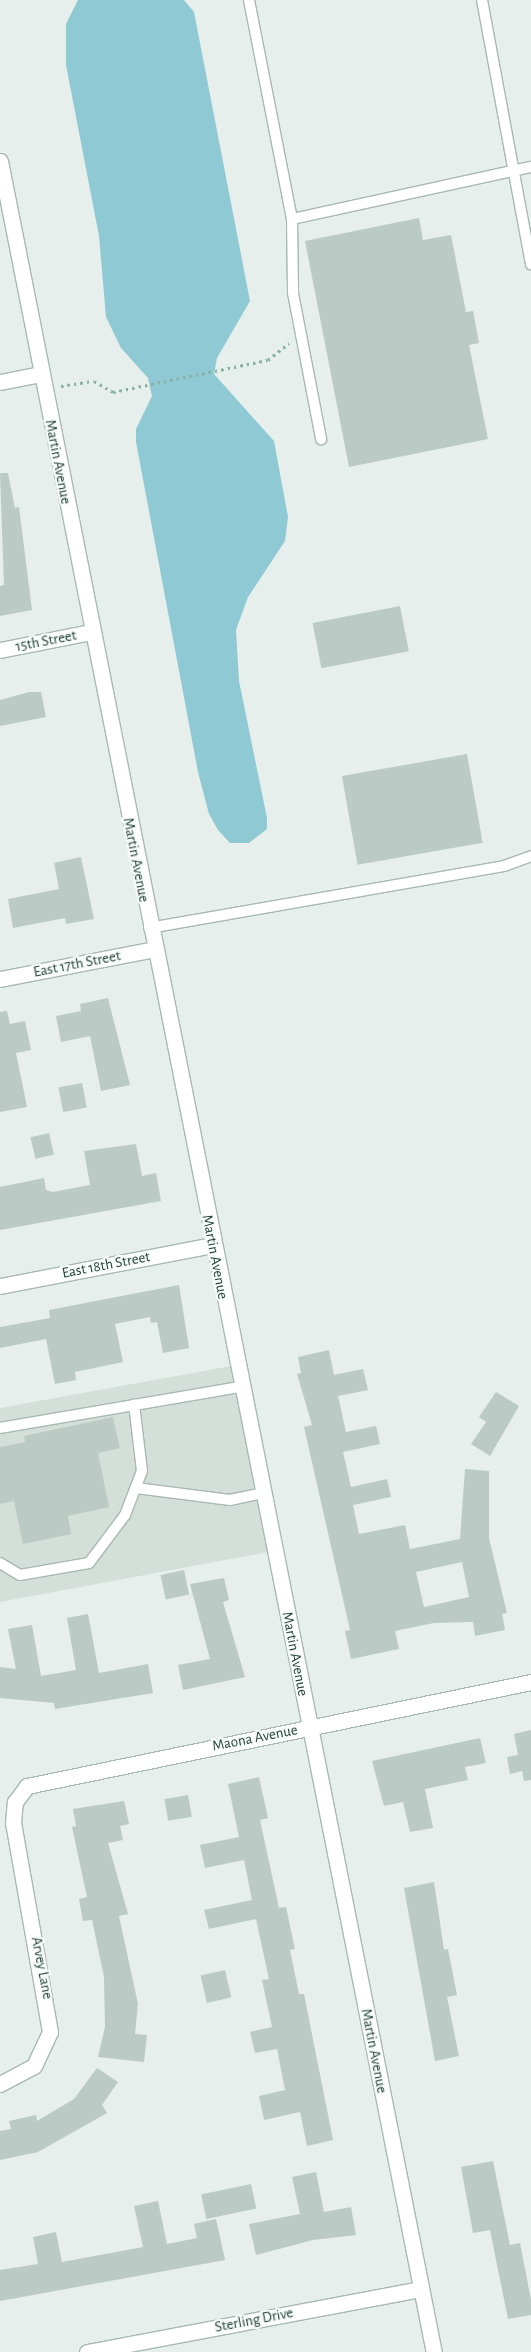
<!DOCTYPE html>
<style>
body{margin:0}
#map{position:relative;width:531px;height:2352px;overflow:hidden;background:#e6efeb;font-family:"Alegreya Sans",sans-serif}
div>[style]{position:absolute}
.built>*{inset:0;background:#d4dfda}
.water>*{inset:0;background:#8ec9d4}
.building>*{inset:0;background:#bbcac4;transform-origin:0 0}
.path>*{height:3px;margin-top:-1.5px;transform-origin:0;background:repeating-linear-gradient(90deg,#86b3a5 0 2.5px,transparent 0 6.5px)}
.roads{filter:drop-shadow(1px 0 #a8b8b2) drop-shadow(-1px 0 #a8b8b2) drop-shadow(0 1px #a8b8b2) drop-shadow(0 -1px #a8b8b2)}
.service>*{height:10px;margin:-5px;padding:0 5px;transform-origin:5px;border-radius:5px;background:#fff}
.minor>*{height:15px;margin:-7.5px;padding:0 7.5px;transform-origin:7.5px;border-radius:7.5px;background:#fff}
span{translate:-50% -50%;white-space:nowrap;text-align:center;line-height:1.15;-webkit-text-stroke:4.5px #f7fbf9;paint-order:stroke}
.street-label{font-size:15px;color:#24423a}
</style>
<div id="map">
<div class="built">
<i style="clip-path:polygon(237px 1365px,274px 1551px,0 1602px,0 1408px)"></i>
</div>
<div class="water">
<i style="clip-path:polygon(78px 0,184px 0,194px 12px,250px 301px,217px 358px,214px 374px,274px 441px,288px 517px,285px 541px,248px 597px,236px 630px,239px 681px,267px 818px,267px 829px,249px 843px,230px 843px,218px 830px,209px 814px,198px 772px,136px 442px,136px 429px,152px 396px,148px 378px,121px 348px,106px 317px,99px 236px,66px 65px,66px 24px)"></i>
</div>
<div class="building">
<i style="clip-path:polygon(419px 218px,423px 240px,451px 235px,466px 312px,473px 311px,479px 343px,469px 345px,488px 439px,349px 467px,305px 241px)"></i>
<i style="clip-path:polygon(0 473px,8px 473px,15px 508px,19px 507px,32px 610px,0 616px,0 586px,4px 585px)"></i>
<i style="left:400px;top:606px;width:46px;height:89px;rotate:79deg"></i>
<i style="clip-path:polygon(29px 692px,41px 692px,46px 717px,0 726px,0 700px)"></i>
<i style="left:467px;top:754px;width:90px;height:127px;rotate:80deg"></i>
<i style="clip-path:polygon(81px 857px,94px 919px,66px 924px,65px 918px,13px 928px,8px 899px,59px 889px,54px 863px)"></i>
<i style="clip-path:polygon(108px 998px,130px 1085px,101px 1091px,90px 1036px,61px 1042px,56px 1016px,81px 1011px,80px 1004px)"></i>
<i style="clip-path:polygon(7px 1011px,10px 1024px,25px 1021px,31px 1050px,16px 1053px,27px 1107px,0 1112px,0 1012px)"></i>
<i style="left:82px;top:1083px;width:25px;height:24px;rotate:79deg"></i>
<i style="left:49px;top:1133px;width:22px;height:19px;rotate:77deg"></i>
<i style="clip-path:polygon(136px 1144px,142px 1176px,156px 1173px,161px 1201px,0 1230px,0 1187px,44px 1178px,46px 1190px,53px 1192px,90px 1185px,84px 1151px)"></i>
<i style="clip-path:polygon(179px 1285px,189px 1348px,163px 1353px,157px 1322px,151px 1323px,150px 1317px,115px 1324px,123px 1362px,75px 1372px,76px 1380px,55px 1384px,46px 1339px,0 1348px,0 1327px,50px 1318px,49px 1310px)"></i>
<i style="clip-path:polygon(evenodd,329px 1350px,334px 1375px,363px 1369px,368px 1390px,338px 1396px,346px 1432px,376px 1426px,380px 1444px,343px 1452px,351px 1487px,387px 1479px,391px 1497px,353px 1505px,359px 1534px,405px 1525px,410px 1549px,460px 1539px,465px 1469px,489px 1471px,489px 1538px,507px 1613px,502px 1614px,505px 1630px,475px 1636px,473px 1622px,434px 1623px,395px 1631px,399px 1649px,351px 1659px,345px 1631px,350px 1630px,304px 1427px,312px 1425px,297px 1374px,301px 1373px,298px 1357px,329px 1350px,462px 1562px,469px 1597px,424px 1607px,416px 1572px,462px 1562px)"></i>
<i style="clip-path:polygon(496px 1392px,519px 1406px,490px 1456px,471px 1444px,486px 1422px,479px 1417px)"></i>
<i style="clip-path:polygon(113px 1417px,120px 1448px,98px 1453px,109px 1507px,68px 1516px,71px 1534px,23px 1544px,14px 1501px,0 1504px,0 1447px,25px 1442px,24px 1436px)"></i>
<i style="left:184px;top:1570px;width:25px;height:24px;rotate:78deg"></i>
<i style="clip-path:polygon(224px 1578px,229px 1600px,223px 1602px,245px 1677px,183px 1690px,178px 1665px,210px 1659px,190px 1584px)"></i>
<i style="clip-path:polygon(88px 1614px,99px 1673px,148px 1664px,153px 1693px,55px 1709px,54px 1703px,0 1698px,0 1667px,16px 1669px,8px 1629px,32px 1625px,41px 1676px,76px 1670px,67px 1618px)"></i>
<i style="clip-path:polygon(531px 1730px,531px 1780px,524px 1781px,522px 1771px,510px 1774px,507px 1757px,518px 1755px,514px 1734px)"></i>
<i style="clip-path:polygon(480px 1738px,486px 1763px,465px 1767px,468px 1780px,425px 1789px,433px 1828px,410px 1832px,403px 1802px,384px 1806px,372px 1761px)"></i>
<i style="clip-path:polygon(259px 1777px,268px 1818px,260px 1820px,279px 1908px,286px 1907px,295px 1949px,290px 1950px,299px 1994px,304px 1994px,333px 2140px,307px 2146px,300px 2112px,264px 2120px,259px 2096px,285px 2090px,277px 2049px,255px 2053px,250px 2032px,272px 2027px,262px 1980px,269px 1979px,256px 1919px,209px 1929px,204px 1910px,252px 1900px,244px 1860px,205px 1868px,200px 1845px,239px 1837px,228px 1784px)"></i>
<i style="left:188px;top:1795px;width:22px;height:24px;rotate:80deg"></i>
<i style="clip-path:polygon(124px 1801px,129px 1824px,120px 1826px,123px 1840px,108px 1843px,128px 1914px,119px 1916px,138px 2004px,135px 2034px,147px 2035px,144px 2062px,98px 2057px,105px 2027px,104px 1977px,92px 1920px,83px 1921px,79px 1899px,87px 1897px,72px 1827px,76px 1826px,73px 1809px)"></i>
<i style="clip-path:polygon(434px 1882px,444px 1950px,448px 1949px,457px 1995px,447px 1997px,459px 2056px,435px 2061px,404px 1888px)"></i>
<i style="left:225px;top:1970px;width:28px;height:25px;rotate:77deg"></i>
<i style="clip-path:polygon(97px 2068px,118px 2082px,102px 2105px,107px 2113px,38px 2152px,0 2160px,0 2131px,11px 2129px,9px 2121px,36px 2115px,37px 2121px,74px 2099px)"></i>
<i style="clip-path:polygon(493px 2161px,510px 2245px,520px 2243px,531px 2300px,531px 2315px,508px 2319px,490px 2230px,473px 2233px,461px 2167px)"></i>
<i style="clip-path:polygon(316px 2172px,324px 2212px,351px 2207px,356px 2235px,313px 2240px,256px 2255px,249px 2224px,300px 2214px,292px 2177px)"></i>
<i style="left:251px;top:2184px;width:25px;height:51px;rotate:78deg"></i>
<i style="clip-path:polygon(158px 2201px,167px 2244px,197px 2238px,194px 2224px,216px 2219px,225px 2260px,0 2301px,0 2270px,38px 2264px,33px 2237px,56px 2232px,62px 2262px,143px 2247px,134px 2206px)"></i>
</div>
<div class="path">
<i style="left:61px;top:386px;width:33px;rotate:-9deg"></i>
<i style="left:94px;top:381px;width:22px;rotate:30deg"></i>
<i style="left:113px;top:392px;width:158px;rotate:-11.7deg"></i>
<i style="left:268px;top:360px;width:27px;rotate:-39deg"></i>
</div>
<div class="roads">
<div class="service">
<i style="left:249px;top:0;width:223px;rotate:78.9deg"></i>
<i style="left:292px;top:219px;width:74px;rotate:89.2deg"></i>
<i style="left:293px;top:293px;width:149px;rotate:79.1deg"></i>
<i style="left:482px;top:0;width:269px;rotate:79.5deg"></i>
<i style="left:292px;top:219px;width:245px;rotate:-12.3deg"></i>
<i style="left:149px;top:928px;width:360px;rotate:-9.9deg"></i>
<i style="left:504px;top:866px;width:29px;rotate:-20deg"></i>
<i style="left:0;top:1428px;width:244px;rotate:-9.7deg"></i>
<i style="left:136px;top:1488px;width:95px;rotate:7.3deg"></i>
<i style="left:230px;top:1500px;width:33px;rotate:-12deg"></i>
<i style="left:0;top:1563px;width:23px;rotate:31deg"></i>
<i style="left:20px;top:1575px;width:70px;rotate:-9.9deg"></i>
<i style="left:89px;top:1563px;width:60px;rotate:-53.1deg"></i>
<i style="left:125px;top:1515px;width:47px;rotate:-68.9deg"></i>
<i style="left:142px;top:1471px;width:67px;rotate:-96.8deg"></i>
</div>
<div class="minor">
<i style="left:0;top:161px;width:2234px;rotate:78.8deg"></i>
<i style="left:0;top:382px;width:42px;rotate:-11deg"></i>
<i style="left:0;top:650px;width:93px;rotate:-11.2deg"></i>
<i style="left:0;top:979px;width:157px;rotate:-11deg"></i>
<i style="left:0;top:1286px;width:217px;rotate:-10.9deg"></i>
<i style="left:0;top:2084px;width:38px;rotate:-28deg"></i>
<i style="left:34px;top:2066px;width:38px;rotate:-65deg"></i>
<i style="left:50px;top:2032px;width:212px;rotate:-100deg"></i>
<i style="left:13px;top:1823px;width:21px;rotate:-85deg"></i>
<i style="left:15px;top:1802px;width:20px;rotate:-53deg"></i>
<i style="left:27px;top:1786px;width:515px;rotate:-11.66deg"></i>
<i style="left:87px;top:2352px;width:340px;rotate:-10.7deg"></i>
</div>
</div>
<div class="street-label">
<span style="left:58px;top:462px;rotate:79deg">Martin Avenue</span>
<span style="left:46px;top:641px;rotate:-11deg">15th Street</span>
<span style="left:136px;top:860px;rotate:79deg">Martin Avenue</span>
<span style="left:77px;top:964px;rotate:-11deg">East 17th Street</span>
<span style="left:215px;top:1257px;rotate:79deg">Martin Avenue</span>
<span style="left:106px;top:1265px;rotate:-11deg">East 18th Street</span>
<span style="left:295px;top:1654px;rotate:79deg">Martin Avenue</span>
<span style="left:255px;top:1738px;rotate:-11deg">Maona Avenue</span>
<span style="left:42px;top:1968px;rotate:79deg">Arvey Lane</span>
<span style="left:374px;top:2051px;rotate:79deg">Martin Avenue</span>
<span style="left:254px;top:2320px;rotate:-11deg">Sterling Drive</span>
</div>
</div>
